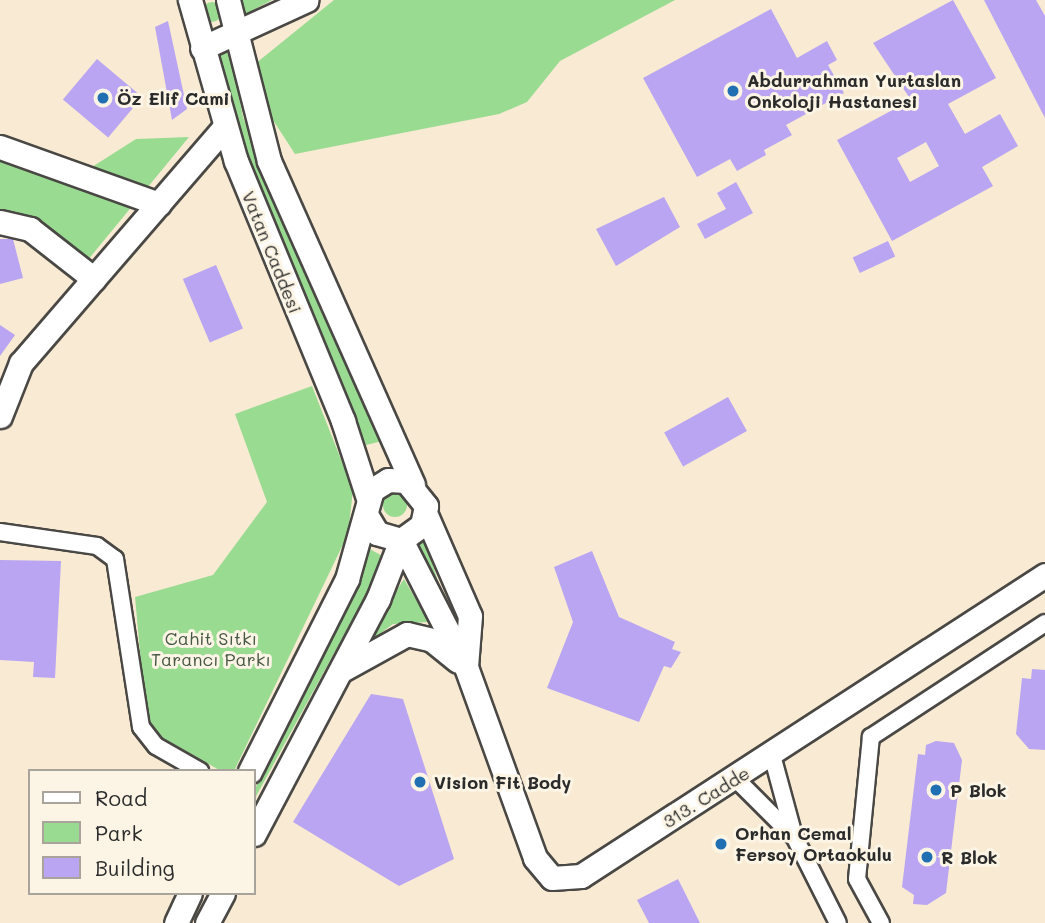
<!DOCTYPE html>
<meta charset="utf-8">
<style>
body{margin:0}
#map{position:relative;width:1045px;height:923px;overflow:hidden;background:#f9ead4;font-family:Mali,sans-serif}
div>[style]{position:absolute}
.green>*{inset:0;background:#9adb92}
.round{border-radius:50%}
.building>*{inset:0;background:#b9a5f1;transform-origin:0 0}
.roads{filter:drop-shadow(2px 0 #4a4844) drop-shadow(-2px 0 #4a4844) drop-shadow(0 2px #4a4844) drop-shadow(0 -2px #4a4844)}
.street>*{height:16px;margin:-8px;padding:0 8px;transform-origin:8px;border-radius:8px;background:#fff}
.secondary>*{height:23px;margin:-11.5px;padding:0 11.5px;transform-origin:11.5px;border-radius:11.5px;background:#fff}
.dots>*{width:19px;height:19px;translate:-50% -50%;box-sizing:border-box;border:4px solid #fcf5e5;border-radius:50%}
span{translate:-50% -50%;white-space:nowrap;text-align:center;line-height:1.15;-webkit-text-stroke:6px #fcf5e5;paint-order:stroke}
.poi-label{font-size:18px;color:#2b2b2b;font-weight:700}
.left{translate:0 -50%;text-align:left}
.street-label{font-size:18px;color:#2b2b2b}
.park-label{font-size:18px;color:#475745}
.legend{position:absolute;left:28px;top:769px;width:228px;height:126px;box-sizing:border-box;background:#fcf5e5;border:2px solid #a8a49b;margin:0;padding:9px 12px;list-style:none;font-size:21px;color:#2b2b2b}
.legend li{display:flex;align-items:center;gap:14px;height:35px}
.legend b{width:35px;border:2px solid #a8a49b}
</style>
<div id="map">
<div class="green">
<i style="clip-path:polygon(236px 0,272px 0,240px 17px)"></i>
<i style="clip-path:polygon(334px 0,675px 0,560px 61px,527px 102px,499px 114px,295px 154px,271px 117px,255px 64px)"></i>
<i class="round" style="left:202px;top:2px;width:20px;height:20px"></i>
<i style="clip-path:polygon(230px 48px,243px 117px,274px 200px,386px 440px,366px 445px,267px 213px,213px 53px)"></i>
<i style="clip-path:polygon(189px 137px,87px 261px,0 215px,0 156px,81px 174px,136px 139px)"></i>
<i style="clip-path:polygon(312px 386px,353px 490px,348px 534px,234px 771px,221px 771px,163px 738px,146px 718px,135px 597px,213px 575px,267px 502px,235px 414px)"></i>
<i class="round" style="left:383px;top:493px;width:24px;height:24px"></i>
<i style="clip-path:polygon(419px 536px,423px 536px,448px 611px,411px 550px)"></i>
<i style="clip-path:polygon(368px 548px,386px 558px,254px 800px,254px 791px)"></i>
<i style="clip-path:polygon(404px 579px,429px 622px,393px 624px,357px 651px)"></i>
</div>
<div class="building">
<i style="clip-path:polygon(evenodd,953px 0,996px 78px,948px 104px,965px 134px,1000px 114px,1018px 146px,982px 167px,993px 186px,892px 241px,837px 140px,911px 100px,873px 43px,953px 0,926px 142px,939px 166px,910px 182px,897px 158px,926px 142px)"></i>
<i style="clip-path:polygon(984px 0,1036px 0,1045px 16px,1045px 118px)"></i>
<i style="clip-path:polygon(771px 9px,797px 58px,827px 41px,837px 60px,828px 65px,844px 93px,786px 125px,792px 135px,764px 150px,766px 155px,737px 171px,730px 159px,697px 177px,643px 78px)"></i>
<i style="clip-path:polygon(168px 21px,187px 109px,172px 120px,155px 27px)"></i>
<i style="left:97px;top:59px;width:59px;height:53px;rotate:40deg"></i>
<i style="clip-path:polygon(736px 182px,753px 213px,705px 239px,697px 224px,726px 209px,717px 193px)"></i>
<i style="clip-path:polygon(664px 197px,680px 227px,616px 266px,596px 229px)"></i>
<i style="clip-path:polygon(0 239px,13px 239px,23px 278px,0 284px)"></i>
<i style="left:888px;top:241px;width:17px;height:39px;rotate:65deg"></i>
<i style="left:216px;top:265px;width:69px;height:36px;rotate:67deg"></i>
<i style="clip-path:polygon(0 325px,15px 335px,0 356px)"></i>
<i style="left:728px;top:397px;width:39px;height:73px;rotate:61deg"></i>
<i style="clip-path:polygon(592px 551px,619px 617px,675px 642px,672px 649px,681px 652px,671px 668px,664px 666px,639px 722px,547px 688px,573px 622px,554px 567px)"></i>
<i style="clip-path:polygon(0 560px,61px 561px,55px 678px,33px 677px,34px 662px,0 660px)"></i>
<i style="clip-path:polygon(1032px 669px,1045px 670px,1045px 750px,1029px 749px,1016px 734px,1022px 678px,1031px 679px)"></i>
<i style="clip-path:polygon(371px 694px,403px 699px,454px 859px,399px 886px,293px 822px)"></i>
<i style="clip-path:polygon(936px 741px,954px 743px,962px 760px,946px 893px,927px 905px,913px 904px,914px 895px,902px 887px,918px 754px,925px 755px,926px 745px)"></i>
<i style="clip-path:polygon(678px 879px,700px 923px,649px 923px,637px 900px)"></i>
</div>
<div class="roads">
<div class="street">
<i style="left:0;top:532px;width:98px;rotate:8.2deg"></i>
<i style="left:97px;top:546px;width:22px;rotate:36deg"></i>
<i style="left:115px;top:559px;width:170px;rotate:81.2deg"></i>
<i style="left:141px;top:727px;width:24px;rotate:52deg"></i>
<i style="left:156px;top:746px;width:51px;rotate:29.6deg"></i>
<i style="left:772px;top:755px;width:84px;rotate:74.8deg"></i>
<i style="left:794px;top:836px;width:97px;rotate:63.2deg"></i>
<i style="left:736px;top:779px;width:79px;rotate:45deg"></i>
<i style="left:881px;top:923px;width:50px;rotate:-118.6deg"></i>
<i style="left:857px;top:879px;width:143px;rotate:-84.4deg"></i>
<i style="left:871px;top:737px;width:208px;rotate:-33.2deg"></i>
</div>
<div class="secondary">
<i style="left:190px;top:0;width:167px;rotate:74.1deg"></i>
<i style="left:236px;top:161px;width:281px;rotate:67.6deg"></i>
<i style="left:343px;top:421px;width:81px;rotate:72deg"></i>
<i style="left:228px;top:0;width:166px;rotate:75.7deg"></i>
<i style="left:269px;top:161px;width:354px;rotate:66deg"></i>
<i style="left:202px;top:48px;width:115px;rotate:-24.6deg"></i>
<i style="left:0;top:147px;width:169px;rotate:19.7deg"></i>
<i style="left:0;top:222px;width:31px;rotate:13deg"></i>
<i style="left:30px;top:229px;width:81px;rotate:38deg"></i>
<i style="left:0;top:416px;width:57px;rotate:-68.4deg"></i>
<i style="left:21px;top:363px;width:312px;rotate:-49.2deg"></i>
<i style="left:426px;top:515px;width:110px;rotate:66.5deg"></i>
<i style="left:470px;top:616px;width:51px;rotate:94.5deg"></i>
<i style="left:401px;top:540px;width:143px;rotate:62.9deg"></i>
<i style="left:466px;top:667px;width:203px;rotate:70.1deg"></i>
<i style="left:535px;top:858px;width:26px;rotate:50deg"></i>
<i style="left:552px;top:878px;width:29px;rotate:-4deg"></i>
<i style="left:581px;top:876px;width:553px;rotate:-32.97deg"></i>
<i style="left:342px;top:670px;width:74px;rotate:-29deg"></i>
<i style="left:407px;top:634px;width:26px;rotate:13deg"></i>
<i style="left:432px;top:640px;width:33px;rotate:39deg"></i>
<i style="left:250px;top:771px;width:215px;rotate:-63.2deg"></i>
<i style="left:347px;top:579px;width:92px;rotate:-74.3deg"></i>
<i style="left:372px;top:490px;width:19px;rotate:-32deg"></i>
<i style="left:388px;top:480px;width:18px;rotate:3deg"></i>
<i style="left:406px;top:481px;width:32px;rotate:51deg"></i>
<i style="left:426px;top:506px;width:19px;rotate:102deg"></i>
<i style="left:422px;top:525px;width:26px;rotate:144deg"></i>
<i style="left:401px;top:540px;width:25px;rotate:-164deg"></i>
<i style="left:377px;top:533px;width:21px;rotate:-121deg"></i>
<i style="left:254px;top:834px;width:266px;rotate:-62.2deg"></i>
<i style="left:378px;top:599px;width:63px;rotate:-68.7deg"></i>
<i style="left:176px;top:923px;width:33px;rotate:-65deg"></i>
<i style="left:207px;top:923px;width:34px;rotate:-62deg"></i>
</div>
</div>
<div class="dots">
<i style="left:733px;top:91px;background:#1f6fb2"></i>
<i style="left:103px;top:98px;background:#1f6fb2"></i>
<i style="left:420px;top:782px;background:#1f6fb2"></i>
<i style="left:936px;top:790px;background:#1f6fb2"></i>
<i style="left:721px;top:844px;background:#1f6fb2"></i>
<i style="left:927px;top:857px;background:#1f6fb2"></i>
</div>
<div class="poi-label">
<span class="left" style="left:747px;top:91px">Abdurrahman Yurtaslan<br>Onkoloji Hastanesi</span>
<span class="left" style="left:117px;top:98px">Öz Elif Cami</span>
<span class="left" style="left:434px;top:782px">Vision Fit Body</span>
<span class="left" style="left:950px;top:790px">P Blok</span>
<span class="left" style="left:735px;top:844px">Orhan Cemal<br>Fersoy Ortaokulu</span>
<span class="left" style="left:941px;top:857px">R Blok</span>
</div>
<div class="street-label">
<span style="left:272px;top:252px;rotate:68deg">Vatan Caddesi</span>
<span style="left:706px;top:797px;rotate:-32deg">313. Cadde</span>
</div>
<div class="park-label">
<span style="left:211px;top:649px">Cahit Sıtkı<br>Tarancı Parkı</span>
</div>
<ul class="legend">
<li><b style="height:9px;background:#fff"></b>Road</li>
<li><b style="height:19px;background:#9adb92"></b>Park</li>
<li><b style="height:19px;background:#b9a5f1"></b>Building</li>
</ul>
</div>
